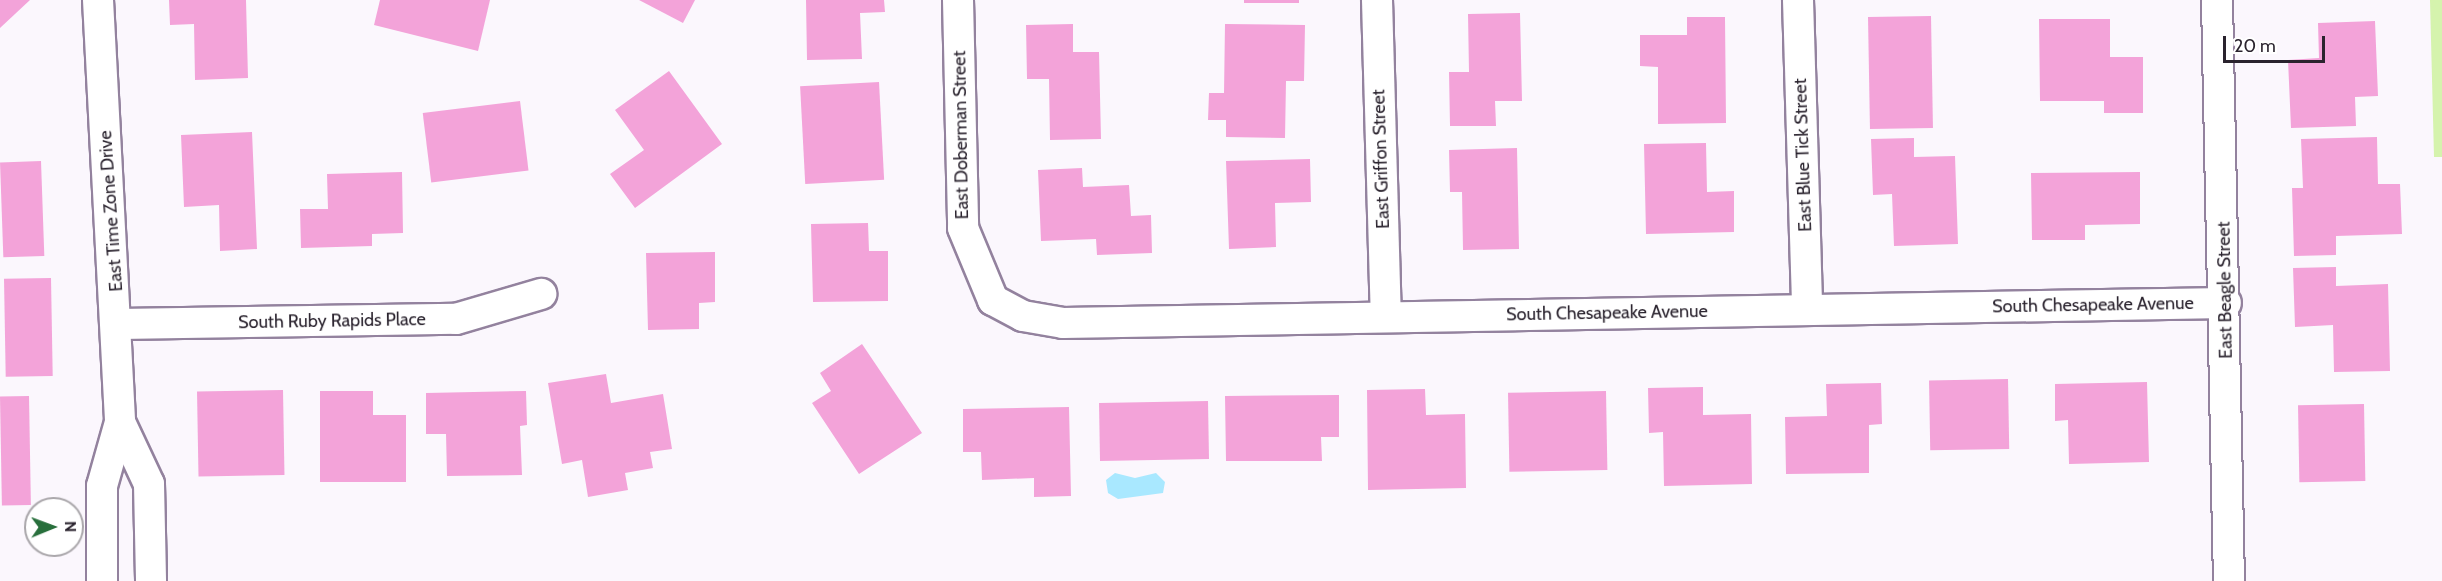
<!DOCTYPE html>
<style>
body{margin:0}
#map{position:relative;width:2442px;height:581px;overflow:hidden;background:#fbf7fd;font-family:Cabin,sans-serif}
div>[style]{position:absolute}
.green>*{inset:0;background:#d5f3ad}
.water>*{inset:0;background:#a9e8ff}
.building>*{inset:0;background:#f3a3d9;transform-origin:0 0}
.roads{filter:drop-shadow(2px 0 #93829e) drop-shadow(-2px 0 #93829e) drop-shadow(0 2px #93829e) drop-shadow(0 -2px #93829e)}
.minor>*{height:30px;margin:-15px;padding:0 15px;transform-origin:15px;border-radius:15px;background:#fff}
span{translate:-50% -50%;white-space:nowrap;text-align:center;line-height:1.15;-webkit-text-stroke:4.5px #fff;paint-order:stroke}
.street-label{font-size:18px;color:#2a232e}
.north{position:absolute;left:24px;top:497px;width:60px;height:60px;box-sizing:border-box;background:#fff;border:2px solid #aaa7ab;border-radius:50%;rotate:89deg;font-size:16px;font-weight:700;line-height:24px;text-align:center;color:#2a232e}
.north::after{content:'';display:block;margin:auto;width:21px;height:27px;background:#286f3c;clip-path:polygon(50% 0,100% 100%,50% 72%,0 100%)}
.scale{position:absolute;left:2223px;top:36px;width:102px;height:27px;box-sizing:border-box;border:3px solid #2a232e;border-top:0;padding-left:8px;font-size:18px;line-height:21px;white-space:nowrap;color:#2a232e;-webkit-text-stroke:4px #fff;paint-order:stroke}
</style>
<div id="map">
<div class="green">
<i style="clip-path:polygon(2430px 0,2442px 0,2442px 157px,2434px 157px)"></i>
</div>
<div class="water">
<i style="clip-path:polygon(1115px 473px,1135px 478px,1156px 473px,1165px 482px,1163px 493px,1118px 499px,1108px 493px,1106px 480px)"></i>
</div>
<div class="building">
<i style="clip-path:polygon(0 0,30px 0,0 28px)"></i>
<i style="clip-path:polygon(169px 0,246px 0,248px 78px,195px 80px,194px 24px,170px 25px)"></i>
<i style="clip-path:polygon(380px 0,490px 0,478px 51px,374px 25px)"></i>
<i style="clip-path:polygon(639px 0,695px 0,683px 23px)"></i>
<i style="clip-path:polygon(806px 0,884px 0,885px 12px,860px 13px,862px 59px,807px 60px)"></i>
<i style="left:1244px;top:0;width:55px;height:3px"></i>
<i style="clip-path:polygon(1520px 13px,1522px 101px,1495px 101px,1496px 126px,1450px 126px,1449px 72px,1469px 72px,1468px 14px)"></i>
<i style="left:1931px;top:16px;width:112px;height:63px;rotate:89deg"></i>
<i style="clip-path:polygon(1687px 17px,1725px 17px,1726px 123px,1658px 124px,1658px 67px,1640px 66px,1640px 35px,1687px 35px)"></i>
<i style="clip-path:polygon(2039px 19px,2110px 19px,2110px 57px,2143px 57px,2143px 113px,2104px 113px,2104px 101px,2040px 101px)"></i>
<i style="clip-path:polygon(2375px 21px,2378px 96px,2355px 97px,2356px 126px,2291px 128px,2288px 60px,2319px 58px,2318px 23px)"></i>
<i style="clip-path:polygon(1073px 24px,1073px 52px,1099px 52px,1101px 139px,1050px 140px,1049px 79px,1027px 79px,1026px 25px)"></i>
<i style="clip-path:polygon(1225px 24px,1305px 25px,1304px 81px,1286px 81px,1285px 138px,1226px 137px,1226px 120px,1208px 120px,1209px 93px,1224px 93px)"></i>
<i style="clip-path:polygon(669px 71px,722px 144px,635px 208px,610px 174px,644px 150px,615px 110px)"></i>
<i style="left:879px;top:82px;width:98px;height:79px;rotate:87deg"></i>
<i style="left:520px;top:101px;width:70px;height:98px;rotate:83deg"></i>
<i style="clip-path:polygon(252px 132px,257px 249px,220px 251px,219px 205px,184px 207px,181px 135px)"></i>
<i style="clip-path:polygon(2377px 137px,2378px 184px,2400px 184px,2402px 234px,2336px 236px,2336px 255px,2294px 256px,2292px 188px,2303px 188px,2301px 139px)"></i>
<i style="clip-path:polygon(1914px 138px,1914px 157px,1955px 156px,1958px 244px,1894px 246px,1892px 194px,1873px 195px,1871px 139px)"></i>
<i style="clip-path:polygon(1706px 143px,1707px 192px,1734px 191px,1734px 232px,1646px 234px,1644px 144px)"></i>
<i style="clip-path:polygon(1517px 148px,1519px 249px,1463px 250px,1462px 192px,1450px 192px,1449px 150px)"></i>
<i style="clip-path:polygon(1310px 159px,1311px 202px,1275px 203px,1276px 247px,1229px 249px,1226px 161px)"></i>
<i style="left:41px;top:161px;width:95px;height:41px;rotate:88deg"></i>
<i style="clip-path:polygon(1082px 168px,1083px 187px,1129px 185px,1131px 216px,1151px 215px,1152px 253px,1097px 255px,1096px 239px,1041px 241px,1038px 170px)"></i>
<i style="clip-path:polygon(402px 172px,403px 233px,372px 234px,372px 246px,301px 248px,300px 209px,328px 209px,327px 174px)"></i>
<i style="clip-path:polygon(2140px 172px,2140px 224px,2085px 225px,2085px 240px,2032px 240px,2031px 173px)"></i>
<i style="clip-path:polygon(868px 223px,869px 251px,888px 251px,888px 301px,813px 302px,811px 224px)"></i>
<i style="clip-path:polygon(715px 252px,715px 302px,699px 303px,699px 329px,648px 330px,646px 253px)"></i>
<i style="clip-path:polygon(2336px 267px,2336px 286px,2388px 284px,2390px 371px,2334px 372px,2333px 325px,2295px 327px,2293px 268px)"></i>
<i style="left:51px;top:278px;width:98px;height:47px;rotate:89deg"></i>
<i style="clip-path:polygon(862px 344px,922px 433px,859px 474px,812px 403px,831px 391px,820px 373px)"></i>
<i style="clip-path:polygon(606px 374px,611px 403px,663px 394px,672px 449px,650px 452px,653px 468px,625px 473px,628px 490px,588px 497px,582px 460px,562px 464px,548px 383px)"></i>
<i style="left:2008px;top:379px;width:70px;height:79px;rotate:89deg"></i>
<i style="clip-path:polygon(2147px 382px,2149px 462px,2069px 464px,2068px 420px,2055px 421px,2055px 384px)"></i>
<i style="clip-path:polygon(1881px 383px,1882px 424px,1869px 425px,1869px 473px,1786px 474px,1785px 417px,1827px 416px,1826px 384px)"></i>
<i style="clip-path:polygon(1703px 387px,1703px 415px,1751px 414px,1752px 484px,1664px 486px,1663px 432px,1649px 433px,1648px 388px)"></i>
<i style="clip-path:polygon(1425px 389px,1426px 415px,1465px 414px,1466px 488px,1368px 490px,1367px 390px)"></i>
<i style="left:283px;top:390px;width:85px;height:86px;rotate:89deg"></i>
<i style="clip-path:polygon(320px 391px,373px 391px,373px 415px,406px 415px,406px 482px,320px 482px)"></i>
<i style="clip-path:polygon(526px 391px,527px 425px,520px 426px,522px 475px,447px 476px,446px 434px,426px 434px,426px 393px)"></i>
<i style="left:1606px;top:391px;width:79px;height:98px;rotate:89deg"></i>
<i style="clip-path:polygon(1339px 395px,1339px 437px,1321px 437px,1322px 461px,1226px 461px,1225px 396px)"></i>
<i style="left:29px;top:396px;width:109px;height:29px;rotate:89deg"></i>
<i style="left:1208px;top:401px;width:58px;height:109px;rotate:89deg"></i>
<i style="left:2364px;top:404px;width:77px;height:66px;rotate:89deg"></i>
<i style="clip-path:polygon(1069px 407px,1071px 496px,1034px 497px,1034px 478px,982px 480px,981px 452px,963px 452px,963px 409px)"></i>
</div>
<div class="roads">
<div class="minor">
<i style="left:98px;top:0;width:423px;rotate:87deg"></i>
<i style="left:958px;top:0;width:228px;rotate:88.7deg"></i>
<i style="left:963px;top:228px;width:78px;rotate:67.4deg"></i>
<i style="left:993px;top:300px;width:34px;rotate:28deg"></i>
<i style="left:1023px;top:316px;width:41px;rotate:9.9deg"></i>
<i style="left:1063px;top:323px;width:1163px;rotate:-0.99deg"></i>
<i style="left:1377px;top:0;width:317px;rotate:88.4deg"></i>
<i style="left:1798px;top:0;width:310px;rotate:88.3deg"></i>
<i style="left:2217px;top:0;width:581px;rotate:88.82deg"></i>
<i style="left:119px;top:324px;width:337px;rotate:-0.9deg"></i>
<i style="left:456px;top:319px;width:89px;rotate:-16.4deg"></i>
<i style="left:102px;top:581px;width:95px;rotate:-90deg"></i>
<i style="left:102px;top:486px;width:66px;rotate:-74.3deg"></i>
<i style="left:120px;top:422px;width:68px;rotate:64.9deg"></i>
<i style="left:149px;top:484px;width:97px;rotate:88.8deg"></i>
</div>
</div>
<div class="street-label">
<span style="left:961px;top:135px;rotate:-91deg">East Doberman Street</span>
<span style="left:1803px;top:155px;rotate:-92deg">East Blue Tick Street</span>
<span style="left:1381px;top:159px;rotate:-92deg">East Griffon Street</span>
<span style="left:111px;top:211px;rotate:-94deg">East Time Zone Drive</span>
<span style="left:2225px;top:290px;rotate:-91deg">East Beagle Street</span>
<span style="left:2093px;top:305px;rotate:-1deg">South Chesapeake Avenue</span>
<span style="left:1607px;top:313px;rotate:-1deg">South Chesapeake Avenue</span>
<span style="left:332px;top:321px;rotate:-1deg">South Ruby Rapids Place</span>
</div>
<div class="north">N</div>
<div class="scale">20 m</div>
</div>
